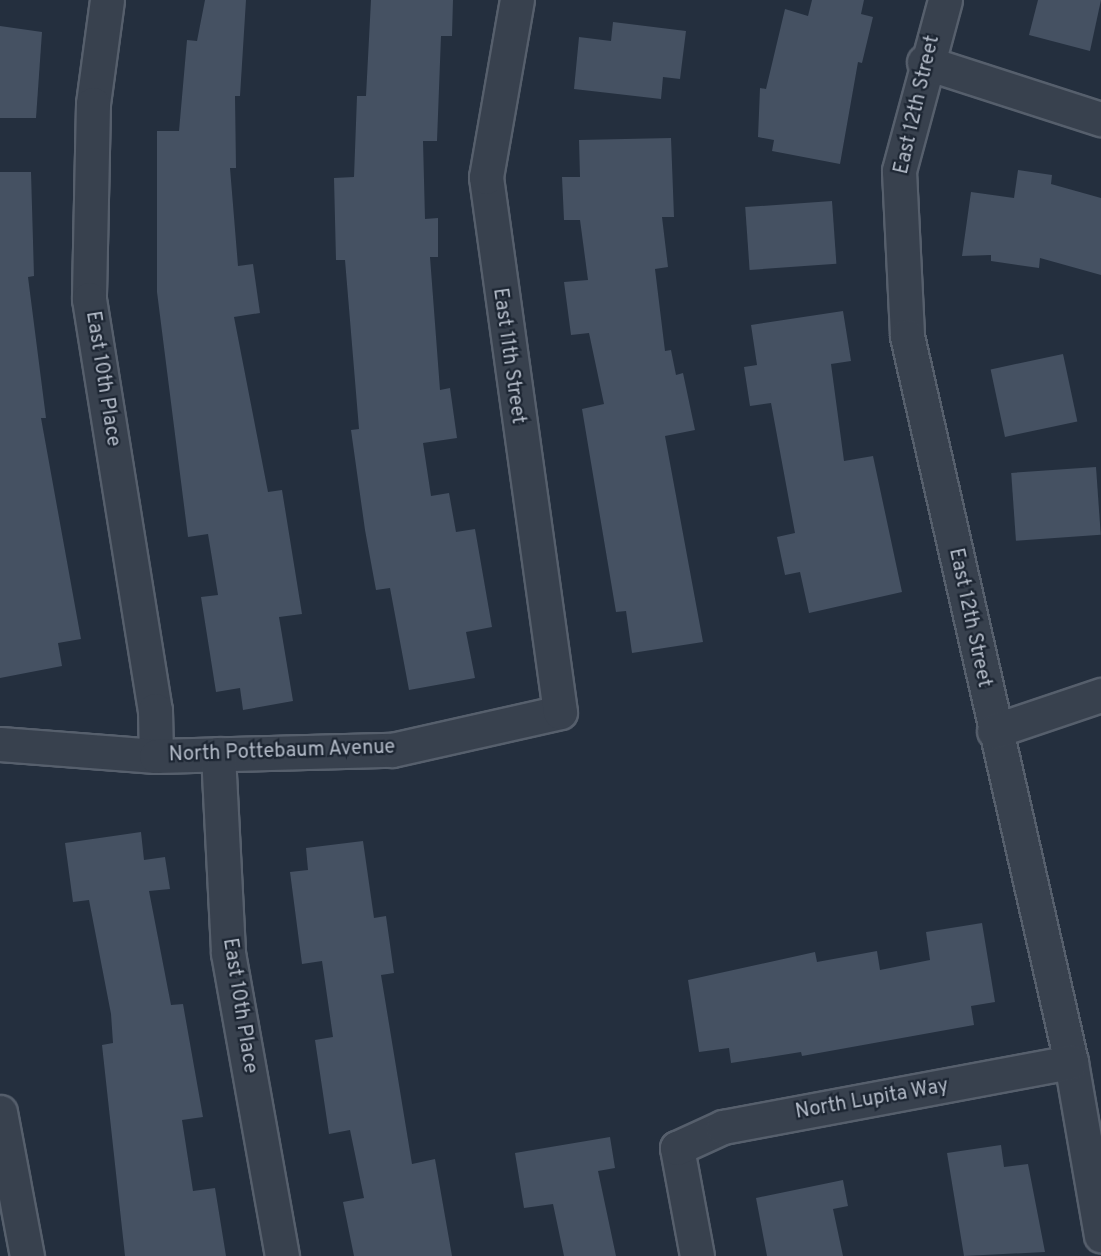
<!DOCTYPE html>
<style>
body{margin:0}
#map{position:relative;width:1101px;height:1256px;overflow:hidden;background:#242f3e;font-family:Overpass,sans-serif}
div>[style]{position:absolute}
.building>*{inset:0;background:#455162;transform-origin:0 0}
.roads{filter:drop-shadow(2px 0 #565f6c) drop-shadow(-2px 0 #565f6c) drop-shadow(0 2px #565f6c) drop-shadow(0 -2px #565f6c)}
.minor>*{height:33px;margin:-16.5px;padding:0 16.5px;transform-origin:16.5px;border-radius:16.5px;background:#38414e}
span{translate:-50% -50%;white-space:nowrap;text-align:center;line-height:1.15;-webkit-text-stroke:4.5px #1d2633;paint-order:stroke}
.street-label{font-size:20px;color:#b4bcc9}
</style>
<div id="map">
<div class="building">
<i style="clip-path:polygon(205px 0,246px 0,240px 96px,235px 96px,236px 168px,230px 168px,238px 266px,253px 264px,260px 313px,234px 317px,268px 492px,282px 490px,302px 614px,279px 617px,293px 701px,243px 710px,240px 688px,216px 692px,201px 597px,218px 595px,208px 534px,188px 537px,157px 292px,157px 131px,179px 131px,187px 40px,197px 41px)"></i>
<i style="clip-path:polygon(371px 0,453px 0,452px 36px,441px 36px,437px 141px,423px 141px,425px 219px,438px 218px,438px 257px,430px 257px,440px 390px,450px 388px,457px 438px,423px 443px,431px 496px,449px 493px,456px 532px,475px 529px,492px 627px,466px 632px,475px 678px,409px 690px,390px 588px,376px 590px,365px 530px,351px 430px,359px 429px,345px 260px,336px 260px,334px 178px,354px 177px,357px 96px,366px 96px)"></i>
<i style="clip-path:polygon(812px 0,864px 0,861px 14px,873px 17px,862px 63px,858px 62px,840px 164px,772px 151px,774px 140px,758px 137px,760px 88px,766px 89px,785px 9px,808px 16px)"></i>
<i style="clip-path:polygon(1038px 0,1101px 0,1090px 51px,1029px 35px)"></i>
<i style="clip-path:polygon(613px 22px,686px 31px,680px 79px,663px 77px,661px 99px,574px 89px,579px 37px,611px 41px)"></i>
<i style="clip-path:polygon(0 26px,42px 32px,36px 118px,0 118px)"></i>
<i style="clip-path:polygon(671px 138px,674px 217px,662px 217px,668px 267px,655px 269px,665px 351px,671px 350px,676px 375px,683px 373px,695px 430px,665px 436px,703px 642px,632px 653px,626px 611px,616px 612px,582px 409px,604px 404px,589px 333px,571px 335px,564px 282px,588px 280px,580px 220px,564px 220px,562px 177px,580px 177px,579px 140px)"></i>
<i style="clip-path:polygon(1018px 170px,1052px 175px,1051px 184px,1101px 198px,1101px 275px,1040px 258px,1039px 268px,991px 261px,991px 255px,962px 256px,971px 192px,1014px 198px)"></i>
<i style="clip-path:polygon(0 172px,31px 172px,34px 276px,28px 277px,46px 418px,41px 418px,81px 639px,58px 643px,62px 666px,0 678px)"></i>
<i style="left:832px;top:201px;width:63px;height:87px;rotate:86deg"></i>
<i style="clip-path:polygon(843px 311px,851px 361px,831px 364px,844px 461px,873px 456px,902px 592px,809px 613px,800px 572px,785px 575px,777px 537px,795px 533px,771px 403px,750px 406px,744px 367px,757px 365px,751px 325px)"></i>
<i style="left:1063px;top:354px;width:69px;height:74px;rotate:78deg"></i>
<i style="left:1096px;top:467px;width:68px;height:85px;rotate:86deg"></i>
<i style="clip-path:polygon(141px 832px,144px 860px,165px 857px,170px 889px,149px 891px,171px 1005px,183px 1004px,203px 1117px,182px 1120px,193px 1191px,215px 1188px,226px 1256px,125px 1256px,102px 1045px,113px 1043px,111px 1014px,89px 900px,73px 902px,65px 843px)"></i>
<i style="clip-path:polygon(363px 841px,374px 918px,386px 916px,394px 973px,381px 975px,412px 1164px,435px 1159px,452px 1256px,354px 1256px,343px 1202px,364px 1198px,350px 1130px,329px 1134px,315px 1040px,333px 1037px,322px 961px,302px 964px,290px 872px,308px 870px,306px 848px)"></i>
<i style="clip-path:polygon(982px 923px,995px 1002px,971px 1006px,974px 1025px,802px 1056px,801px 1052px,731px 1063px,729px 1048px,699px 1052px,688px 980px,815px 952px,817px 962px,877px 951px,880px 970px,930px 960px,926px 932px)"></i>
<i style="clip-path:polygon(610px 1137px,615px 1168px,598px 1171px,616px 1256px,564px 1256px,553px 1204px,524px 1208px,515px 1153px)"></i>
<i style="clip-path:polygon(1001px 1145px,1004px 1167px,1028px 1164px,1045px 1252px,964px 1256px,947px 1153px)"></i>
<i style="clip-path:polygon(843px 1180px,848px 1206px,833px 1209px,843px 1256px,767px 1256px,756px 1198px)"></i>
</div>
<div class="roads">
<div class="minor">
<i style="left:107px;top:0;width:105px;rotate:97.7deg"></i>
<i style="left:93px;top:104px;width:195px;rotate:91.2deg"></i>
<i style="left:89px;top:299px;width:416px;rotate:80.9deg"></i>
<i style="left:155px;top:710px;width:46px;rotate:88.8deg"></i>
<i style="left:945px;top:0;width:177px;rotate:105.1deg"></i>
<i style="left:899px;top:171px;width:165px;rotate:87.2deg"></i>
<i style="left:907px;top:336px;width:744px;rotate:77.27deg"></i>
<i style="left:1071px;top:1062px;width:176px;rotate:80.2deg"></i>
<i style="left:924px;top:62px;width:186px;rotate:17.9deg"></i>
<i style="left:994px;top:731px;width:113px;rotate:-18.6deg"></i>
<i style="left:0;top:744px;width:156px;rotate:4.4deg"></i>
<i style="left:156px;top:756px;width:236px;rotate:-1.5deg"></i>
<i style="left:392px;top:750px;width:172px;rotate:-12.7deg"></i>
<i style="left:560px;top:712px;width:540px;rotate:-97.88deg"></i>
<i style="left:486px;top:177px;width:180px;rotate:-80.1deg"></i>
<i style="left:218px;top:754px;width:199px;rotate:87.1deg"></i>
<i style="left:228px;top:953px;width:308px;rotate:79.9deg"></i>
<i style="left:0;top:1112px;width:147px;rotate:79.4deg"></i>
<i style="left:697px;top:1256px;width:110px;rotate:-100.5deg"></i>
<i style="left:677px;top:1148px;width:51px;rotate:-24.5deg"></i>
<i style="left:723px;top:1127px;width:354px;rotate:-10.6deg"></i>
</div>
</div>
<div class="street-label">
<span style="left:918px;top:105px;rotate:-77deg">East 12th Street</span>
<span style="left:508px;top:356px;rotate:82deg">East 11th Street</span>
<span style="left:102px;top:379px;rotate:81deg">East 10th Place</span>
<span style="left:969px;top:618px;rotate:78deg">East 12th Street</span>
<span style="left:282px;top:752px;rotate:-2deg">North Pottebaum Avenue</span>
<span style="left:239px;top:1006px;rotate:81deg">East 10th Place</span>
<span style="left:872px;top:1100px;rotate:-10deg">North Lupita Way</span>
</div>
</div>
